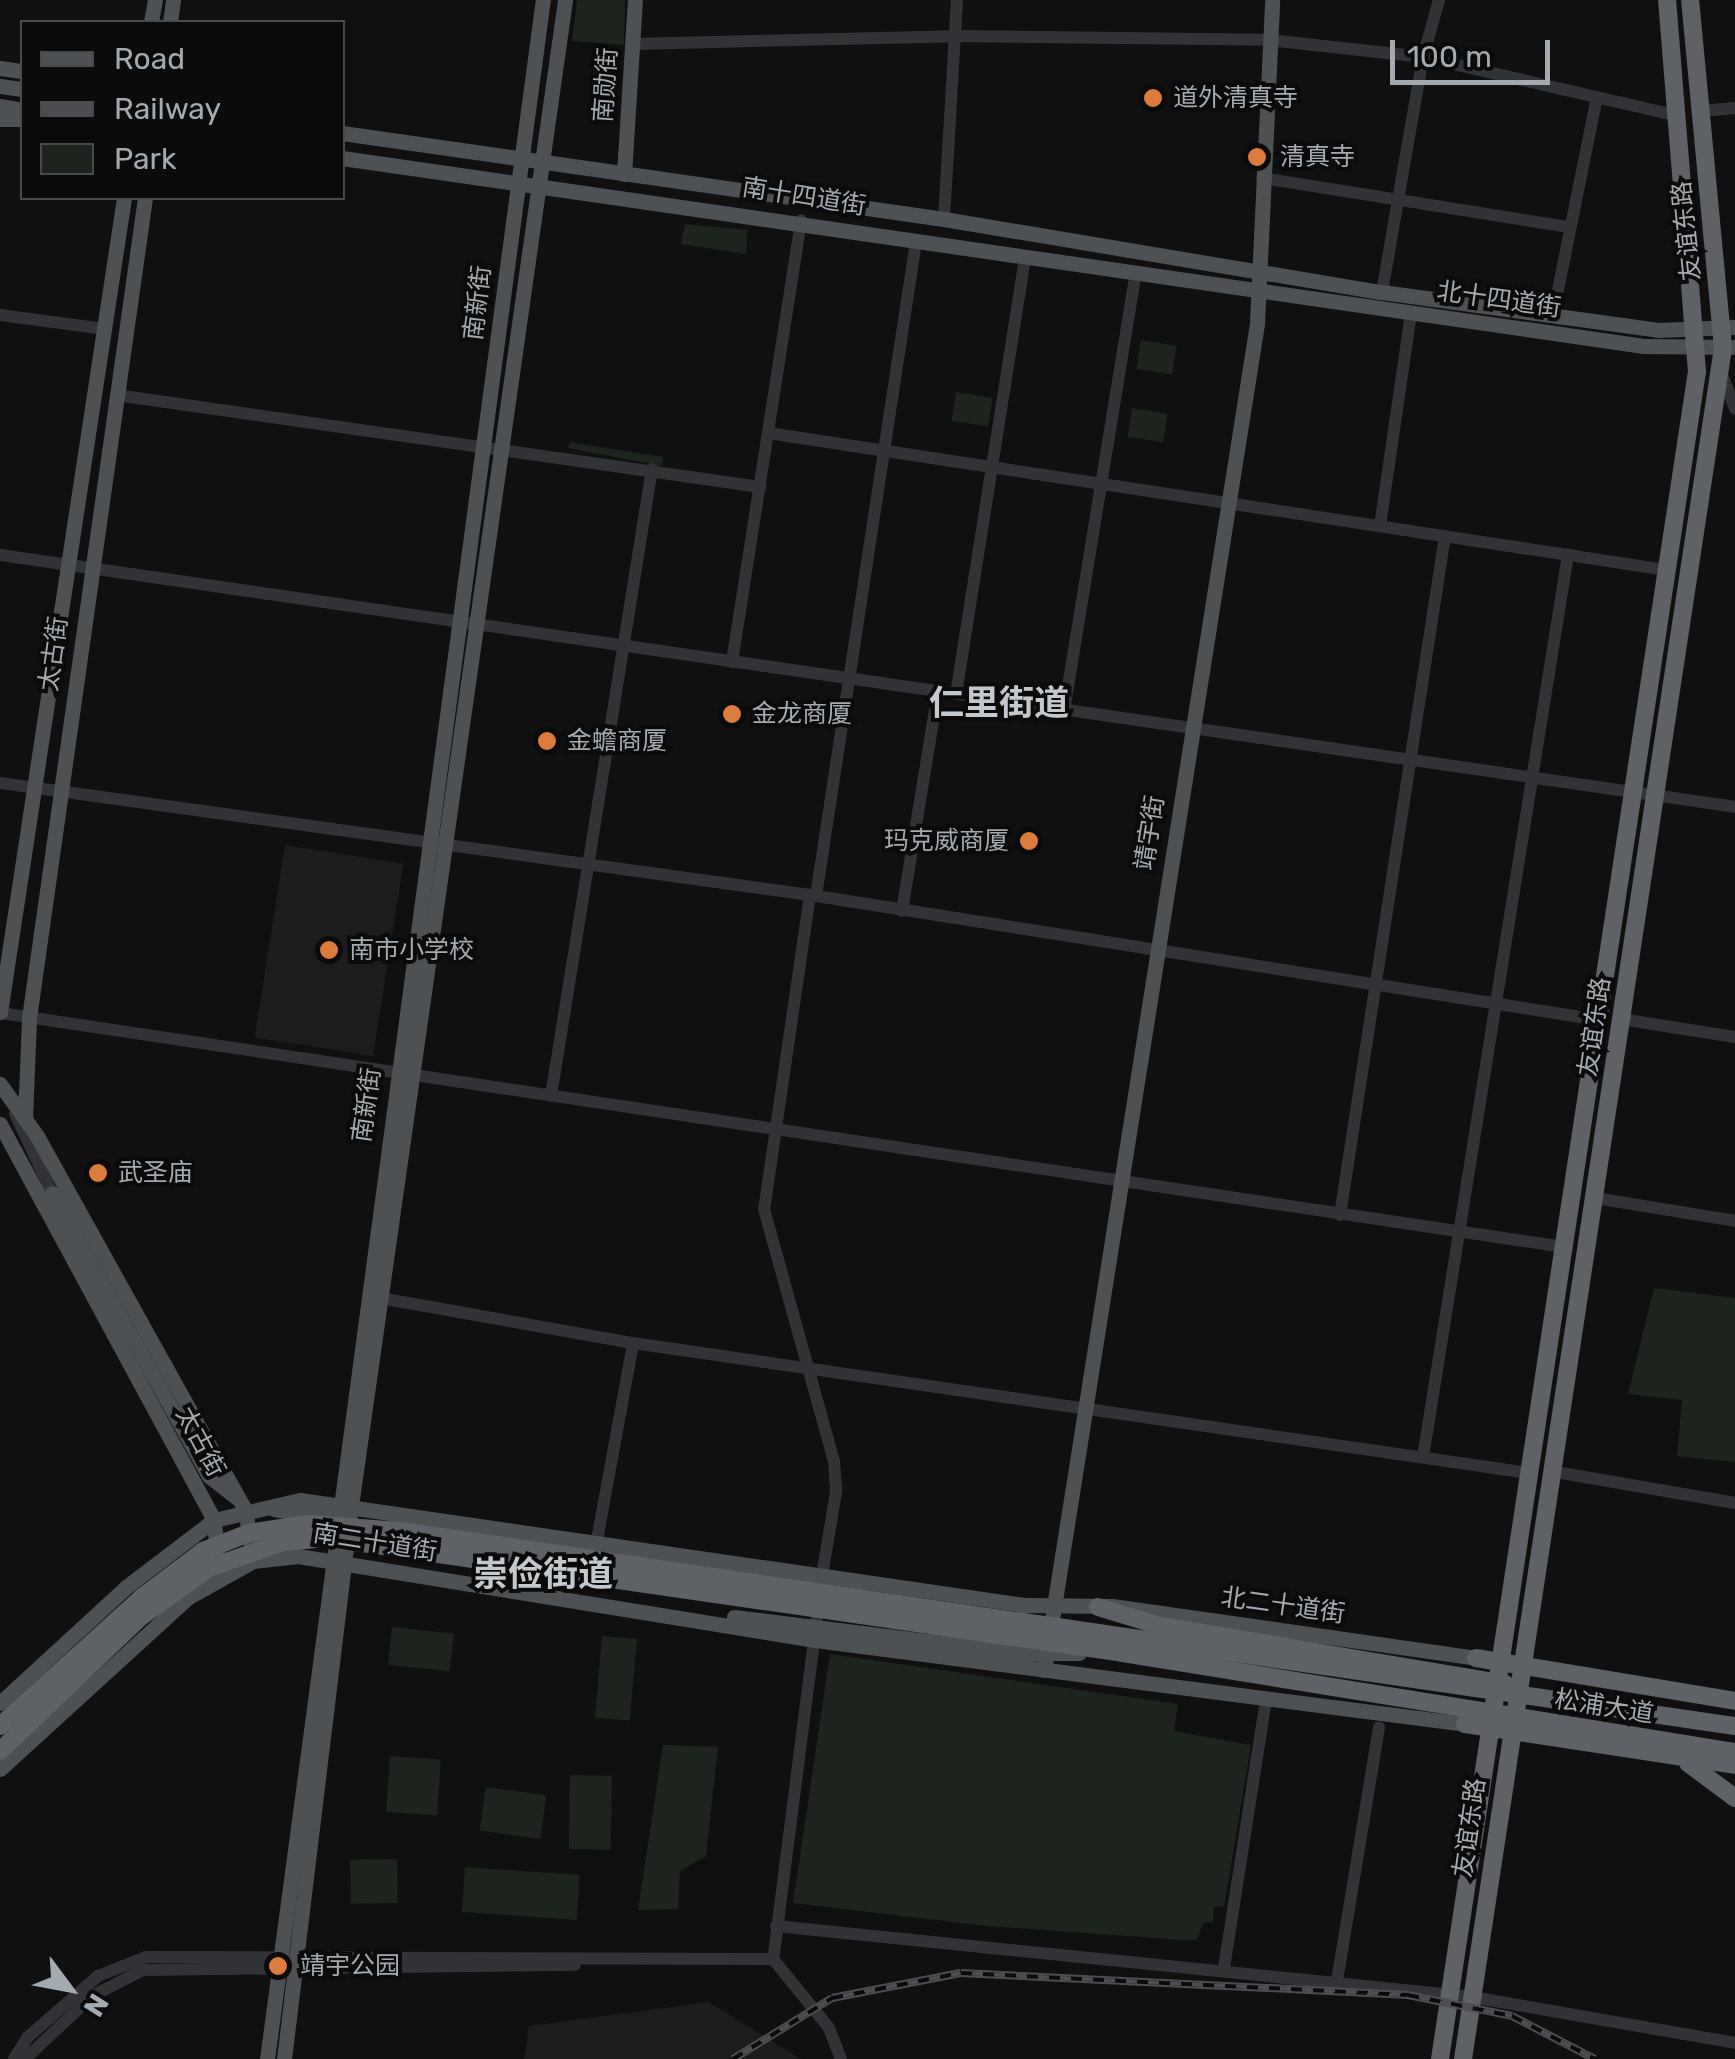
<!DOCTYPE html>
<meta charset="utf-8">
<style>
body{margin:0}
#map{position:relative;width:1735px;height:2059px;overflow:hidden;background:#101011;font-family:Rubik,"Noto Sans SC",sans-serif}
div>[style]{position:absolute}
.built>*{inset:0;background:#1c1c1e;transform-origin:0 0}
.green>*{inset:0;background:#1d231d;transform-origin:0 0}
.minor>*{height:12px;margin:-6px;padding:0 6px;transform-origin:6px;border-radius:6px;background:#313336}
.major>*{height:15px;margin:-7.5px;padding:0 7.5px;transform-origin:7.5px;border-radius:7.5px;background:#4e5154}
.highway>*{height:18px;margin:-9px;padding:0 9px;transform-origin:9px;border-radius:9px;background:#5e6266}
.rail>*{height:8px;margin-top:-4px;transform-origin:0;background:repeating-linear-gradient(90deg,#0b0b0c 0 11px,#4b4d50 0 22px);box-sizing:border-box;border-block:2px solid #4b4d50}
.dots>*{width:28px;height:28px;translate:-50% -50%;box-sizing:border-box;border:5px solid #0b0b0c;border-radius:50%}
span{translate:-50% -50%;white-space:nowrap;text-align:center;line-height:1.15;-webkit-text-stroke:8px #0b0b0c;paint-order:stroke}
.street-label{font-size:25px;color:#a3aab0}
.poi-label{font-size:25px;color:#a3aab0}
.left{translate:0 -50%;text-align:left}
.right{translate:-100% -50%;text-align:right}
.district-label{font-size:35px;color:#c3c8cd;font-weight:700}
.legend{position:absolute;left:20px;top:20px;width:325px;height:180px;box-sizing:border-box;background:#0b0b0c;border:2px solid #484b4e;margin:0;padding:12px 18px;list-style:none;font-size:30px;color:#a3aab0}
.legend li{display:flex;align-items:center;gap:20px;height:50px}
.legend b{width:50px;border:2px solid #484b4e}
.north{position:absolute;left:20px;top:1939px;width:100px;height:100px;-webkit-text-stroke:8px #0b0b0c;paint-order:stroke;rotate:122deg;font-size:28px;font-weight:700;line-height:40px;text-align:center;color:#a3aab0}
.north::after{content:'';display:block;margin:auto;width:35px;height:45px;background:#a3aab0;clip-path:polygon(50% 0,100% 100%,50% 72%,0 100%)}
.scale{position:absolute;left:1390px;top:40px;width:160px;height:45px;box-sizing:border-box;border:5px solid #a3aab0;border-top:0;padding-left:12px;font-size:30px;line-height:35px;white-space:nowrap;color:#a3aab0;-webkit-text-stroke:8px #0b0b0c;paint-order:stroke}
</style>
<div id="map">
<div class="built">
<i style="left:285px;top:845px;width:120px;height:195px;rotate:9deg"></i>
<i style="clip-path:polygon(709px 2002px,801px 2059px,524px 2059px,529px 2026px)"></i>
</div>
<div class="green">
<i style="clip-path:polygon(577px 0,625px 0,624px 45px,572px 41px)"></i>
<i style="clip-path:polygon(685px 224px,747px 230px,746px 254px,681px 244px)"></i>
<i style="left:1141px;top:340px;width:36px;height:29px;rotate:9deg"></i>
<i style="left:956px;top:392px;width:37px;height:29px;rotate:9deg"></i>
<i style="left:1132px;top:408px;width:36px;height:29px;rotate:9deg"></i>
<i style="clip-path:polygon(570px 442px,663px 457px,662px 466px,568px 448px)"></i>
<i style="clip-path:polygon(1654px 1288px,1735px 1298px,1735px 1462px,1677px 1456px,1682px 1400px,1628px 1394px)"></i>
<i style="left:392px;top:1627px;width:62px;height:38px;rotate:6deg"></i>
<i style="left:602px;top:1636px;width:35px;height:82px;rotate:5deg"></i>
<i style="clip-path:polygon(830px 1654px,1178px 1704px,1174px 1731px,1251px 1745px,1224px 1907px,1214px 1906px,1213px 1922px,1203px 1923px,1197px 1941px,987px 1926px,793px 1903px)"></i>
<i style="clip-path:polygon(663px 1745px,718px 1747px,706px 1856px,680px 1871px,678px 1909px,638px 1910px)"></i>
<i style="left:390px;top:1756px;width:51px;height:56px;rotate:4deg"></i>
<i style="left:570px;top:1775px;width:42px;height:74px;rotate:1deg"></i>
<i style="left:486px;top:1787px;width:61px;height:44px;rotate:8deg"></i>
<i style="left:397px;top:1859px;width:44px;height:47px;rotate:89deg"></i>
<i style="left:465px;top:1867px;width:115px;height:45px;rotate:4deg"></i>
</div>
<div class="minor">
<i style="left:634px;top:44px;width:321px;rotate:-1.4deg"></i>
<i style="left:955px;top:36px;width:314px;rotate:0.7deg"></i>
<i style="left:1269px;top:40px;width:155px;rotate:6.3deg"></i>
<i style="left:1423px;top:57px;width:263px;rotate:13deg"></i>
<i style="left:1701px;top:111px;width:34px;rotate:-5deg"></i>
<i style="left:1262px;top:178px;width:311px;rotate:9.1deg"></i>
<i style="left:944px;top:219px;width:219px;rotate:-86.6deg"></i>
<i style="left:1382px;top:292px;width:239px;rotate:-80.1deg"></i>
<i style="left:1423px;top:57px;width:59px;rotate:-74.3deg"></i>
<i style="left:0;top:315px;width:106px;rotate:7.6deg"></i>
<i style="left:1553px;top:315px;width:222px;rotate:-78.6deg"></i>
<i style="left:1721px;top:372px;width:39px;rotate:69deg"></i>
<i style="left:116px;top:395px;width:651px;rotate:8.13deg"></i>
<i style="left:768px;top:433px;width:908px;rotate:8.67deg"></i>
<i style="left:1380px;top:526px;width:215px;rotate:-81.7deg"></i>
<i style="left:0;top:555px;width:1753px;rotate:8.26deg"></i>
<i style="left:732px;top:662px;width:447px;rotate:-81.1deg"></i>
<i style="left:956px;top:694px;width:442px;rotate:-81deg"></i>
<i style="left:1064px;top:711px;width:445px;rotate:-80.7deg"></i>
<i style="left:0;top:783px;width:818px;rotate:7.87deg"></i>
<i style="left:810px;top:895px;width:799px;rotate:9deg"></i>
<i style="left:810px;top:895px;width:317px;rotate:98.3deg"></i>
<i style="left:764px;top:1209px;width:262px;rotate:74.5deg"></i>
<i style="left:834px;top:1461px;width:31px;rotate:86deg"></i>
<i style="left:836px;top:1492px;width:91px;rotate:99.5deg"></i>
<i style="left:816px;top:896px;width:662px;rotate:-81.31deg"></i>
<i style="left:902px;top:911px;width:222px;rotate:-80.7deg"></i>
<i style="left:0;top:1013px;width:1581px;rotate:8.51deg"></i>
<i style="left:1621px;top:1019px;width:115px;rotate:9deg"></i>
<i style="left:551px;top:1096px;width:635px;rotate:-80.85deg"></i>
<i style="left:15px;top:1114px;width:87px;rotate:64.9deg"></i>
<i style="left:1595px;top:1198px;width:142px;rotate:9.3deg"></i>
<i style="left:1340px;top:1215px;width:687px;rotate:-81.21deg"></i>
<i style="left:380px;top:1298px;width:257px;rotate:10.1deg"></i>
<i style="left:633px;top:1343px;width:904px;rotate:8.26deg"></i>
<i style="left:1423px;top:1457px;width:914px;rotate:-80.87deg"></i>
<i style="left:1550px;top:1471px;width:188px;rotate:9.8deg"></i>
<i style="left:597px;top:1540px;width:200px;rotate:-79.6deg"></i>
<i style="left:819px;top:1602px;width:360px;rotate:97.3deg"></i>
<i style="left:773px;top:1959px;width:89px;rotate:50.9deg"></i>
<i style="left:829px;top:2028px;width:33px;rotate:69deg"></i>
<i style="left:776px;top:1926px;width:700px;rotate:5.82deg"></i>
<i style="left:1472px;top:1997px;width:267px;rotate:9.9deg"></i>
<i style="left:1224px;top:1968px;width:272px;rotate:-81.1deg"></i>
<i style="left:1337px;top:1981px;width:257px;rotate:-80.6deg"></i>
<i style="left:14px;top:2059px;width:26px;rotate:-58deg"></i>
<i style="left:28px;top:2037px;width:93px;rotate:-41.1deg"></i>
<i style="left:98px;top:1976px;width:52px;rotate:-21.6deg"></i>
<i style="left:146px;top:1957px;width:627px;rotate:0.18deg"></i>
<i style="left:25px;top:2059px;width:92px;rotate:-43.2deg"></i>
<i style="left:92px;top:1996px;width:57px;rotate:-27deg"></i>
<i style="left:143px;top:1970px;width:432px;rotate:-0.7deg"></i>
</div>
<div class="major">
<i style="left:151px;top:22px;width:22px;rotate:-80deg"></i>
<i style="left:170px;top:22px;width:22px;rotate:-82deg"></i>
<i style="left:0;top:68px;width:22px;rotate:8deg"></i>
<i style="left:0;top:86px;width:22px;rotate:8deg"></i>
<i style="left:0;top:106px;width:22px;rotate:10deg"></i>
<i style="left:0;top:119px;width:22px"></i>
<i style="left:342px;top:133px;width:608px;rotate:8.13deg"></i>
<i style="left:944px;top:219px;width:444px;rotate:9.5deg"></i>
<i style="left:1382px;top:292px;width:279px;rotate:7.8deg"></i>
<i style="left:1658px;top:330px;width:77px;rotate:-2.2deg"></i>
<i style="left:342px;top:158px;width:1315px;rotate:8.22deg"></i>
<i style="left:1643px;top:346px;width:92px;rotate:0.6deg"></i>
<i style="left:624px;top:174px;width:174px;rotate:-86.4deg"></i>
<i style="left:0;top:1012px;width:823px;rotate:-81.34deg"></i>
<i style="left:0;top:1084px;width:64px;rotate:54.6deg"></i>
<i style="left:37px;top:1136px;width:427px;rotate:60.9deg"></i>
<i style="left:245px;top:1509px;width:33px;rotate:81deg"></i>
<i style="left:25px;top:1119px;width:101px;rotate:-87.7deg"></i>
<i style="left:29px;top:1018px;width:828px;rotate:-81.95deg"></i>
<i style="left:0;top:1124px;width:450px;rotate:61.6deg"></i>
<i style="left:214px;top:1520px;width:36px;rotate:85deg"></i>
<i style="left:52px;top:1193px;width:324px;rotate:61deg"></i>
<i style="left:209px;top:1476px;width:37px;rotate:38deg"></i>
<i style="left:274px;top:1509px;width:67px;rotate:9.5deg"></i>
<i style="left:734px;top:1617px;width:289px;rotate:7.1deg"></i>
<i style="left:1021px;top:1653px;width:58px"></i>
<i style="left:1044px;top:1670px;width:1364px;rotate:-81.01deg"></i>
<i style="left:1257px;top:323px;width:323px;rotate:-87.3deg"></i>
<i style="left:0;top:1703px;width:171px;rotate:-42.6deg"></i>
<i style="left:126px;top:1587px;width:111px;rotate:-37.3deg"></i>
<i style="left:214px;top:1520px;width:88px;rotate:-13.1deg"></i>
<i style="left:300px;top:1500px;width:732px;rotate:8.25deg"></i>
<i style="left:1024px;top:1605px;width:88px;rotate:0.7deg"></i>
<i style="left:1112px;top:1606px;width:368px;rotate:8.1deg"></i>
<i style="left:0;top:1769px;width:253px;rotate:-42.4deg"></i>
<i style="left:187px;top:1598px;width:76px;rotate:-29.3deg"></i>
<i style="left:253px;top:1561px;width:45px;rotate:-6.3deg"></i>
<i style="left:298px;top:1556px;width:524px;rotate:9.23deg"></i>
<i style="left:815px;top:1640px;width:655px;rotate:7.36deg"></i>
<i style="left:267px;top:2059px;width:2077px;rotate:-82.37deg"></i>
<i style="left:284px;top:2059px;width:557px;rotate:-83.09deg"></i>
<i style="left:351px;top:1506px;width:1521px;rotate:-81.91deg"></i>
</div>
<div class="highway">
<i style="left:1098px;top:1607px;width:65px;rotate:17deg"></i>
<i style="left:1160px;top:1626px;width:350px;rotate:9.5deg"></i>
<i style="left:1476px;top:1658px;width:263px;rotate:9.4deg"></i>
<i style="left:1465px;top:1724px;width:273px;rotate:8.6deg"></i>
<i style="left:0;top:1726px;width:190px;rotate:-42.2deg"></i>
<i style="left:141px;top:1598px;width:78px;rotate:-37.2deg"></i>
<i style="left:203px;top:1551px;width:49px;rotate:-21.4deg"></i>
<i style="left:249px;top:1533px;width:59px;rotate:-8.8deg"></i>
<i style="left:307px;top:1524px;width:94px;rotate:4.3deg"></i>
<i style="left:401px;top:1531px;width:1348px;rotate:8.32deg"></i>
<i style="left:0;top:1751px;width:196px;rotate:-43.6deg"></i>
<i style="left:142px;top:1616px;width:82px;rotate:-35.6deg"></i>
<i style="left:209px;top:1568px;width:78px;rotate:-19.4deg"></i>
<i style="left:283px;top:1542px;width:45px;rotate:-5.1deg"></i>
<i style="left:328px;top:1538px;width:803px;rotate:8.23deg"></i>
<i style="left:1123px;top:1653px;width:620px;rotate:9.19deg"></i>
<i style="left:1688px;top:1763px;width:59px;rotate:36.7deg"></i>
<i style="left:1440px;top:2059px;width:1706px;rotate:-81.34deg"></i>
<i style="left:1697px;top:372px;width:373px;rotate:-94.6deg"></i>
<i style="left:1463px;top:2059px;width:1731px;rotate:-81.36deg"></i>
<i style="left:1723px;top:348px;width:350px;rotate:-95.4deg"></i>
</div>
<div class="rail">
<i style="left:733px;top:2059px;width:116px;rotate:-31.6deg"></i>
<i style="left:832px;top:1998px;width:131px;rotate:-11deg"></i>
<i style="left:961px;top:1973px;width:448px;rotate:2.8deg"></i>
<i style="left:1408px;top:1995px;width:106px;rotate:11.4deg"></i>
<i style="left:1512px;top:2016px;width:93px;rotate:27.4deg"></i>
</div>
<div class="dots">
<i style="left:1153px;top:98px;background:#dc7c3c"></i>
<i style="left:1257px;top:157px;background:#dc7c3c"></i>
<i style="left:732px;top:714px;background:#dc7c3c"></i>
<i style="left:547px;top:741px;background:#dc7c3c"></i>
<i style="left:1029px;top:841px;background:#dc7c3c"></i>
<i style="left:329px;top:950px;background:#dc7c3c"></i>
<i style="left:98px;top:1173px;background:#dc7c3c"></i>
<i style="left:278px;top:1966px;background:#dc7c3c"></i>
</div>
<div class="street-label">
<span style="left:606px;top:85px;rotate:-86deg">南勋街</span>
<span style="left:804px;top:197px;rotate:9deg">南十四道街</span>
<span style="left:1687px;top:231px;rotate:-96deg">友谊东路</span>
<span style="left:1499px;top:300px;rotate:8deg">北十四道街</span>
<span style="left:478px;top:303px;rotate:-83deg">南新街</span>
<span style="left:54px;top:654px;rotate:-82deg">太古街</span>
<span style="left:1150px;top:833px;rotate:-81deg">靖宇街</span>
<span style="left:1595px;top:1027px;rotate:-82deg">友谊东路</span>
<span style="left:367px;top:1105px;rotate:-82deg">南新街</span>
<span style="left:200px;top:1442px;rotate:62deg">太古街</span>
<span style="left:375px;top:1543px;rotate:9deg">南二十道街</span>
<span style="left:1283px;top:1606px;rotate:8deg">北二十道街</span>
<span style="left:1604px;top:1707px;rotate:9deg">松浦大道</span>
<span style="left:1470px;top:1828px;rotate:-82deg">友谊东路</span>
</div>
<div class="poi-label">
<span class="left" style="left:1173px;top:98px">道外清真寺</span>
<span class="left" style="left:1280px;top:157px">清真寺</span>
<span class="left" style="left:752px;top:714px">金龙商厦</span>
<span class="left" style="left:567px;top:741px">金蟾商厦</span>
<span class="right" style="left:1009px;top:841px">玛克威商厦</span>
<span class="left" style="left:349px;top:950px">南市小学校</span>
<span class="left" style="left:118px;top:1173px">武圣庙</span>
<span class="left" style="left:300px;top:1966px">靖宇公园</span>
</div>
<div class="district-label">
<span style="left:999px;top:703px">仁里街道</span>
<span style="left:543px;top:1574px">崇俭街道</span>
</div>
<ul class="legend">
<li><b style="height:12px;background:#4e5154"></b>Road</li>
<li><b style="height:12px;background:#4b4d50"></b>Railway</li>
<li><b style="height:28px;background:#1d231d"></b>Park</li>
</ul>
<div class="north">N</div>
<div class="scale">100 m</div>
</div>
